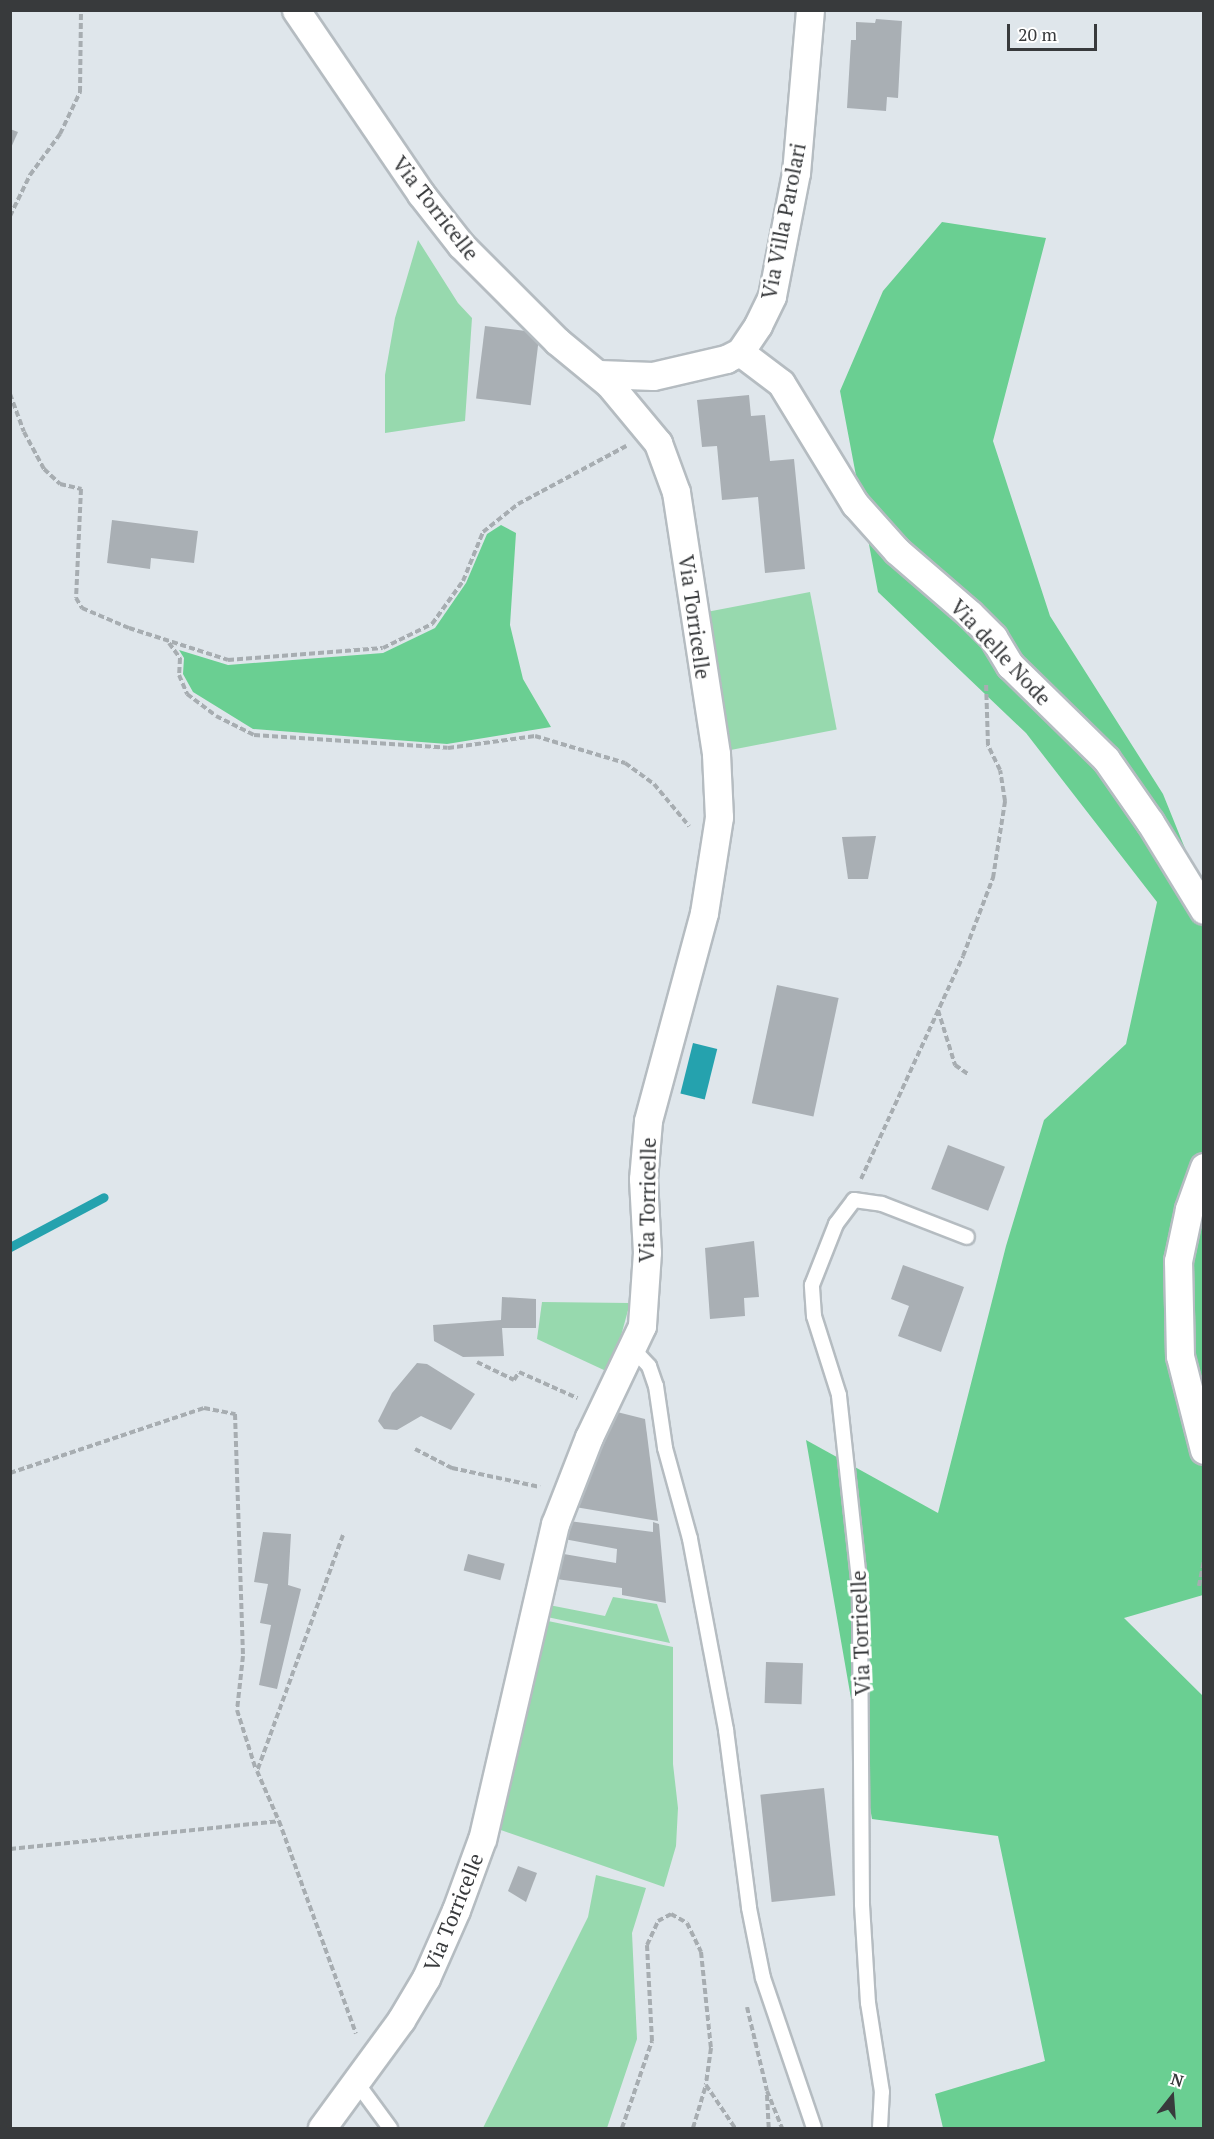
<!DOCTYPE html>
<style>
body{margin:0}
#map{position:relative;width:1214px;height:2139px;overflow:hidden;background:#dfe6eb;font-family:"PT Serif",serif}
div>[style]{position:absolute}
.green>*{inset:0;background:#97d9ae;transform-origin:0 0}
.forest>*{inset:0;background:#6acf92}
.water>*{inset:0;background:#25a2ae;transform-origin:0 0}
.stream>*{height:9px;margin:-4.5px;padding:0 4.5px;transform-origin:4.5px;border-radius:4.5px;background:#25a2ae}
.building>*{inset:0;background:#a9afb4;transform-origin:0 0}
.path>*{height:4px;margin-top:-2px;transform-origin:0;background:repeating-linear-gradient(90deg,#a7adb1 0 6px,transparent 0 9px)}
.roads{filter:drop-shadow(2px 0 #b5bcc1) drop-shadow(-2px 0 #b5bcc1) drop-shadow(0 2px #b5bcc1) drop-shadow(0 -2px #b5bcc1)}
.service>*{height:14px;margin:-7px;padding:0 7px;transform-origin:7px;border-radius:7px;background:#fff}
.minor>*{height:27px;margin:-13.5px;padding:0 13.5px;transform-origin:13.5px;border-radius:13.5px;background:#fff}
span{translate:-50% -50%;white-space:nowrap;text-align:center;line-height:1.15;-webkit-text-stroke:6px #fff;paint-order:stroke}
.street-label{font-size:21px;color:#383a3c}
.frame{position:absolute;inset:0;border:12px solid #383a3c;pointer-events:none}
.north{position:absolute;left:1142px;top:2067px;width:60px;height:60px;-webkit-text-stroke:4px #fff;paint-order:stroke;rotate:17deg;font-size:16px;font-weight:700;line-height:24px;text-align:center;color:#383a3c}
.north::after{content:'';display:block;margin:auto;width:21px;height:27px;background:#383a3c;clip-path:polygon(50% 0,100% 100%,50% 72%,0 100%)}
.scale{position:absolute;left:1007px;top:24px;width:90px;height:27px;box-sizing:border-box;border:3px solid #383a3c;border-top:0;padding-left:8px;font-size:18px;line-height:21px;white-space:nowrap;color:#383a3c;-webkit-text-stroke:4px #fff;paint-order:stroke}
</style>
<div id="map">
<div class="green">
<i style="clip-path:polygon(418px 240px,458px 303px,472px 318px,465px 421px,385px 433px,385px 375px,395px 318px)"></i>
<i style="left:810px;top:592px;width:140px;height:108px;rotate:79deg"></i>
<i style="clip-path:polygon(542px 1302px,630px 1303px,616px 1354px,606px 1371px,537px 1339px)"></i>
<i style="clip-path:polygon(613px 1597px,657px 1604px,670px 1643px,547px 1617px,549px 1605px,605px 1616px)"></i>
<i style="clip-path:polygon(548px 1621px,673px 1647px,673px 1764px,678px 1808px,676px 1846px,664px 1887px,498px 1829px)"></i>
<i style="clip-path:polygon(596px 1875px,646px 1888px,632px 1933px,637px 2039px,607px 2128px,483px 2128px,588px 1917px)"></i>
</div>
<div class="forest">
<i style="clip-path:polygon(942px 222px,1046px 238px,993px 441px,1050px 616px,1163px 794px,1203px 893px,1203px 1595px,1124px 1618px,1203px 1696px,1203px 2128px,943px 2128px,935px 2094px,1045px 2061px,998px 1836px,872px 1819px,806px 1440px,938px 1513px,1006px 1246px,1044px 1120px,1126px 1044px,1157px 902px,1026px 733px,878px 592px,840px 391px,883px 291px)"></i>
<i style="clip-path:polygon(501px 525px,516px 533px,510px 625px,523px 679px,551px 727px,447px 744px,253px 729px,193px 692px,183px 674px,184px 658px,179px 650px,228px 665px,383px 653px,435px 628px,466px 583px,487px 534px)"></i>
</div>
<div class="water">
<i style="left:693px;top:1043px;width:25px;height:52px;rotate:14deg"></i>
</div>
<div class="stream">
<i style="left:10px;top:1247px;width:106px;rotate:-28deg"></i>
</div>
<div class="building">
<i style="clip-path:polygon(876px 19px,902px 21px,898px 98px,887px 97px,886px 111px,847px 108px,851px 40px,856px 40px,856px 22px,875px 23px)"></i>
<i style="clip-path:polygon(10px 129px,18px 132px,10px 150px)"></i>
<i style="left:485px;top:326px;width:55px;height:73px;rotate:7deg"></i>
<i style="clip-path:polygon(749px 395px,751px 416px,765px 415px,770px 461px,794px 459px,805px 569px,765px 573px,758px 497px,722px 500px,717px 446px,702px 447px,697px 400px)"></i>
<i style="clip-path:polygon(112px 520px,198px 531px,194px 563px,151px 558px,150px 569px,107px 563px)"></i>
<i style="clip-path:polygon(876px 836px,868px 879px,848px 879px,842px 837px)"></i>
<i style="left:777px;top:985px;width:63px;height:121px;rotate:12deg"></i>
<i style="left:948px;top:1145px;width:61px;height:47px;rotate:21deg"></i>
<i style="clip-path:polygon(754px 1241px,759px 1297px,744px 1298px,745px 1316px,710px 1319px,705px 1248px)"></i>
<i style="clip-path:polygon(903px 1265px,964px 1287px,941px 1352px,898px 1336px,909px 1306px,891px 1299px)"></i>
<i style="clip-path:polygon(502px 1297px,536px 1299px,536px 1328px,502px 1328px,504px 1356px,463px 1357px,434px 1341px,433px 1325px,501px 1320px)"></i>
<i style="clip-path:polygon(417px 1363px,427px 1364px,475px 1394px,451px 1430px,421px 1416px,397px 1430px,384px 1429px,378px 1421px,392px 1393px)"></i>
<i style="clip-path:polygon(617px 1412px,645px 1419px,658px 1521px,575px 1507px,596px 1452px)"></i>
<i style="clip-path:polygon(569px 1521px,653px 1532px,653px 1522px,659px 1524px,666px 1603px,622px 1595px,622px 1588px,549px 1578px,558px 1553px,616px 1563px,617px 1549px,564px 1539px)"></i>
<i style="clip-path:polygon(263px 1532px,291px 1534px,288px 1585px,301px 1589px,277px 1689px,259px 1685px,271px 1625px,260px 1623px,268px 1584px,254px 1582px)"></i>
<i style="left:468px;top:1554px;width:38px;height:17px;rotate:15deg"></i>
<i style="left:766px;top:1662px;width:37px;height:41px;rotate:2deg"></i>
<i style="left:824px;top:1788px;width:108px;height:64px;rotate:84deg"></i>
<i style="clip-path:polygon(518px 1866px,537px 1873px,526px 1902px,508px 1891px)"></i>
</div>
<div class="path">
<i style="left:10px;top:216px;width:46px;rotate:-64deg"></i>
<i style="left:30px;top:175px;width:51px;rotate:-53.8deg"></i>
<i style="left:60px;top:134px;width:47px;rotate:-64.5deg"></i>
<i style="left:80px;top:92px;width:82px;rotate:-89.3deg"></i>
<i style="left:10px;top:394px;width:40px;rotate:69.8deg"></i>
<i style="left:24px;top:432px;width:42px;rotate:61.6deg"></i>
<i style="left:44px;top:469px;width:22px;rotate:43deg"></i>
<i style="left:60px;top:484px;width:22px;rotate:13deg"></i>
<i style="left:81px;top:489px;width:109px;rotate:92.6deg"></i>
<i style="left:76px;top:598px;width:12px;rotate:59deg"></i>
<i style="left:82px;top:608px;width:51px;rotate:23.1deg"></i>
<i style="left:129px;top:628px;width:104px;rotate:17.9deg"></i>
<i style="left:228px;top:660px;width:155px;rotate:-4.4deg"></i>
<i style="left:383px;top:648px;width:55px;rotate:-26.1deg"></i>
<i style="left:432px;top:624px;width:53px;rotate:-54.2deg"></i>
<i style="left:463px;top:581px;width:53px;rotate:-67.8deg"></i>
<i style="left:483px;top:532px;width:45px;rotate:-38.7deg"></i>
<i style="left:518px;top:504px;width:123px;rotate:-28.2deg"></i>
<i style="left:169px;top:643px;width:19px;rotate:54deg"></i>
<i style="left:180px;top:658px;width:17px;rotate:93deg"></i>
<i style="left:179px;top:675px;width:21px;rotate:67deg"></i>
<i style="left:187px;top:694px;width:36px;rotate:37deg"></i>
<i style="left:216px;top:716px;width:42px;rotate:26.6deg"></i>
<i style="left:254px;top:735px;width:194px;rotate:3.8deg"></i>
<i style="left:448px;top:748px;width:88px;rotate:-7.9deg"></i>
<i style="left:535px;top:736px;width:94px;rotate:16.7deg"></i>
<i style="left:625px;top:763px;width:36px;rotate:36deg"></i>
<i style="left:654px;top:784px;width:55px;rotate:50.2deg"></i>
<i style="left:938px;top:1010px;width:58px;rotate:72.8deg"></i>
<i style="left:955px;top:1065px;width:16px;rotate:35deg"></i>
<i style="left:861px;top:1179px;width:245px;rotate:-65.4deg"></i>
<i style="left:963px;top:956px;width:84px;rotate:-69deg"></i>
<i style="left:993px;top:878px;width:78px;rotate:-81.1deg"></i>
<i style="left:1005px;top:801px;width:31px;rotate:-99deg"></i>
<i style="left:1000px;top:770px;width:28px;rotate:-116deg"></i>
<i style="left:988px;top:745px;width:63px;rotate:-91.8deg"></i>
<i style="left:477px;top:1362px;width:41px;rotate:25.9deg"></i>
<i style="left:514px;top:1380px;width:9px;rotate:-58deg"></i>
<i style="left:519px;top:1372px;width:64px;rotate:24.1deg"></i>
<i style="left:415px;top:1449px;width:42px;rotate:27.2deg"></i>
<i style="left:452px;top:1468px;width:90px;rotate:12.2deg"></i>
<i style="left:10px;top:1473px;width:205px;rotate:-18.5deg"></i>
<i style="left:204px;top:1408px;width:32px;rotate:11deg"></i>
<i style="left:235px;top:1414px;width:242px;rotate:88.1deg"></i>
<i style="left:243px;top:1656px;width:54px;rotate:96.3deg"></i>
<i style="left:237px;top:1710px;width:63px;rotate:72.4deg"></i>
<i style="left:343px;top:1535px;width:251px;rotate:110deg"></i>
<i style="left:257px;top:1771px;width:55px;rotate:66.3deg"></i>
<i style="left:279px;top:1821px;width:226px;rotate:70.1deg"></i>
<i style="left:1199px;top:1586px;width:25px;rotate:-79deg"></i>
<i style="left:10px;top:1849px;width:270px;rotate:-5.9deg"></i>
<i style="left:747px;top:2007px;width:86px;rotate:76.6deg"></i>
<i style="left:767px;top:2091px;width:40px;rotate:68deg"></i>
<i style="left:767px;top:2095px;width:33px;rotate:87deg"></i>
<i style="left:622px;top:2128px;width:92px;rotate:-71deg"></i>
<i style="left:652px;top:2041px;width:96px;rotate:-93deg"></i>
<i style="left:647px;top:1945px;width:26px;rotate:-65deg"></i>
<i style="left:658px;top:1921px;width:15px;rotate:-28deg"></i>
<i style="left:671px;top:1914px;width:18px;rotate:29deg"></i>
<i style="left:687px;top:1923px;width:32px;rotate:64deg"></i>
<i style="left:701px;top:1952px;width:97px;rotate:84.1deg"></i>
<i style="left:711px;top:2048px;width:37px;rotate:98deg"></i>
<i style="left:693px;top:2128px;width:45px;rotate:-73.2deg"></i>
<i style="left:706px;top:2085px;width:52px;rotate:56deg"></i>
</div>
<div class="roads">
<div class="service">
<i style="left:634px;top:1350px;width:22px;rotate:47deg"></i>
<i style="left:649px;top:1366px;width:21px;rotate:71deg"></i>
<i style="left:656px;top:1386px;width:63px;rotate:81.7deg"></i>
<i style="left:665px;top:1448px;width:94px;rotate:74.6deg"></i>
<i style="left:690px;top:1539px;width:194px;rotate:79.3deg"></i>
<i style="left:726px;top:1730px;width:179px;rotate:82.6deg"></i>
<i style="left:749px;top:1908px;width:71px;rotate:78.7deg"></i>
<i style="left:763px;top:1978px;width:158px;rotate:71.2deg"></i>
<i style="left:357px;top:2083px;width:56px;rotate:53.7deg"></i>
<i style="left:880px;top:2128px;width:36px;rotate:-87deg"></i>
<i style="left:882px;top:2092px;width:90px;rotate:-98.9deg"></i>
<i style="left:868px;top:2003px;width:99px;rotate:-93.5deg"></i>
<i style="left:862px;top:1904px;width:315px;rotate:-90.4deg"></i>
<i style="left:860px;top:1589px;width:195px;rotate:-96.2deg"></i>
<i style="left:839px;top:1395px;width:83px;rotate:-107.6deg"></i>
<i style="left:814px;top:1316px;width:31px;rotate:-94deg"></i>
<i style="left:812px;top:1285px;width:66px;rotate:-68.5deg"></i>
<i style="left:836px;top:1224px;width:30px;rotate:-53deg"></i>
<i style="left:854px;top:1200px;width:28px;rotate:8deg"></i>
<i style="left:882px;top:1204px;width:91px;rotate:21.2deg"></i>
</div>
<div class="minor">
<i style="left:296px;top:10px;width:222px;rotate:55.8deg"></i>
<i style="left:421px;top:194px;width:65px;rotate:51.9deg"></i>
<i style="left:461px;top:245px;width:136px;rotate:45deg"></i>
<i style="left:557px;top:341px;width:67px;rotate:39.6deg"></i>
<i style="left:609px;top:384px;width:77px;rotate:50.3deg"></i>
<i style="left:658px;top:443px;width:52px;rotate:69.8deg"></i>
<i style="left:676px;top:492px;width:265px;rotate:81.3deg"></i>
<i style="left:716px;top:754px;width:63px;rotate:87.3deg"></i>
<i style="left:719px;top:817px;width:97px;rotate:98.9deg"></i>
<i style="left:704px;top:913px;width:215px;rotate:105.1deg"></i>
<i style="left:648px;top:1121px;width:58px;rotate:94.9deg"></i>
<i style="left:643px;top:1179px;width:73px;rotate:86.9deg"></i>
<i style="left:647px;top:1252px;width:74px;rotate:93.9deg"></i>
<i style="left:642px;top:1326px;width:123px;rotate:115.5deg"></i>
<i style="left:589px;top:1437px;width:93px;rotate:111.3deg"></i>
<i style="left:555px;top:1524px;width:323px;rotate:103deg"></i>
<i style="left:482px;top:1839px;width:76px;rotate:110.1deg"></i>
<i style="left:456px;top:1910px;width:74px;rotate:113.8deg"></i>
<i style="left:426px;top:1978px;width:49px;rotate:120.8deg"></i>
<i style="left:401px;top:2020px;width:134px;rotate:126.2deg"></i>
<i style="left:740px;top:352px;width:51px;rotate:37.1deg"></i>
<i style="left:781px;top:383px;width:142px;rotate:58.6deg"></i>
<i style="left:855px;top:504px;width:63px;rotate:48.2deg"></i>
<i style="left:897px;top:551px;width:96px;rotate:40.8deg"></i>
<i style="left:970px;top:614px;width:33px;rotate:45deg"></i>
<i style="left:993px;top:637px;width:33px;rotate:59deg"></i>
<i style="left:1010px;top:665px;width:134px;rotate:44.4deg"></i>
<i style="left:1106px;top:759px;width:77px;rotate:55.1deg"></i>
<i style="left:1150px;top:822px;width:103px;rotate:58.5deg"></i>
<i style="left:599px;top:374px;width:54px;rotate:2.1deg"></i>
<i style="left:653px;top:376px;width:75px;rotate:-13.1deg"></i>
<i style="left:726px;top:359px;width:16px;rotate:-27deg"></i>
<i style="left:740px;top:352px;width:32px;rotate:-56deg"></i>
<i style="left:758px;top:325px;width:32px;rotate:-64deg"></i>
<i style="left:772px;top:296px;width:125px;rotate:-79deg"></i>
<i style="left:796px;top:173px;width:164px;rotate:-85.1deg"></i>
<i style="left:1204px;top:1167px;width:45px;rotate:109.7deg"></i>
<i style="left:1189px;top:1209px;width:53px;rotate:101.9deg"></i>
<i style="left:1178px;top:1261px;width:95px;rotate:88.8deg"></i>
<i style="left:1180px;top:1356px;width:97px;rotate:75.7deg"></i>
</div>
</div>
<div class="street-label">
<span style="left:436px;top:208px;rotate:52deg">Via Torricelle</span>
<span style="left:783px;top:221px;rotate:-79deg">Via Villa Parolari</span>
<span style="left:695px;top:617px;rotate:82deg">Via Torricelle</span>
<span style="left:1001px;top:652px;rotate:47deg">Via delle Node</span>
<span style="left:647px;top:1200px;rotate:-89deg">Via Torricelle</span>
<span style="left:860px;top:1633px;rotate:-92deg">Via Torricelle</span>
<span style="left:453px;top:1912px;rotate:-68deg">Via Torricelle</span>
</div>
<div class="frame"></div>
<div class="north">N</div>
<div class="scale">20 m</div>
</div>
